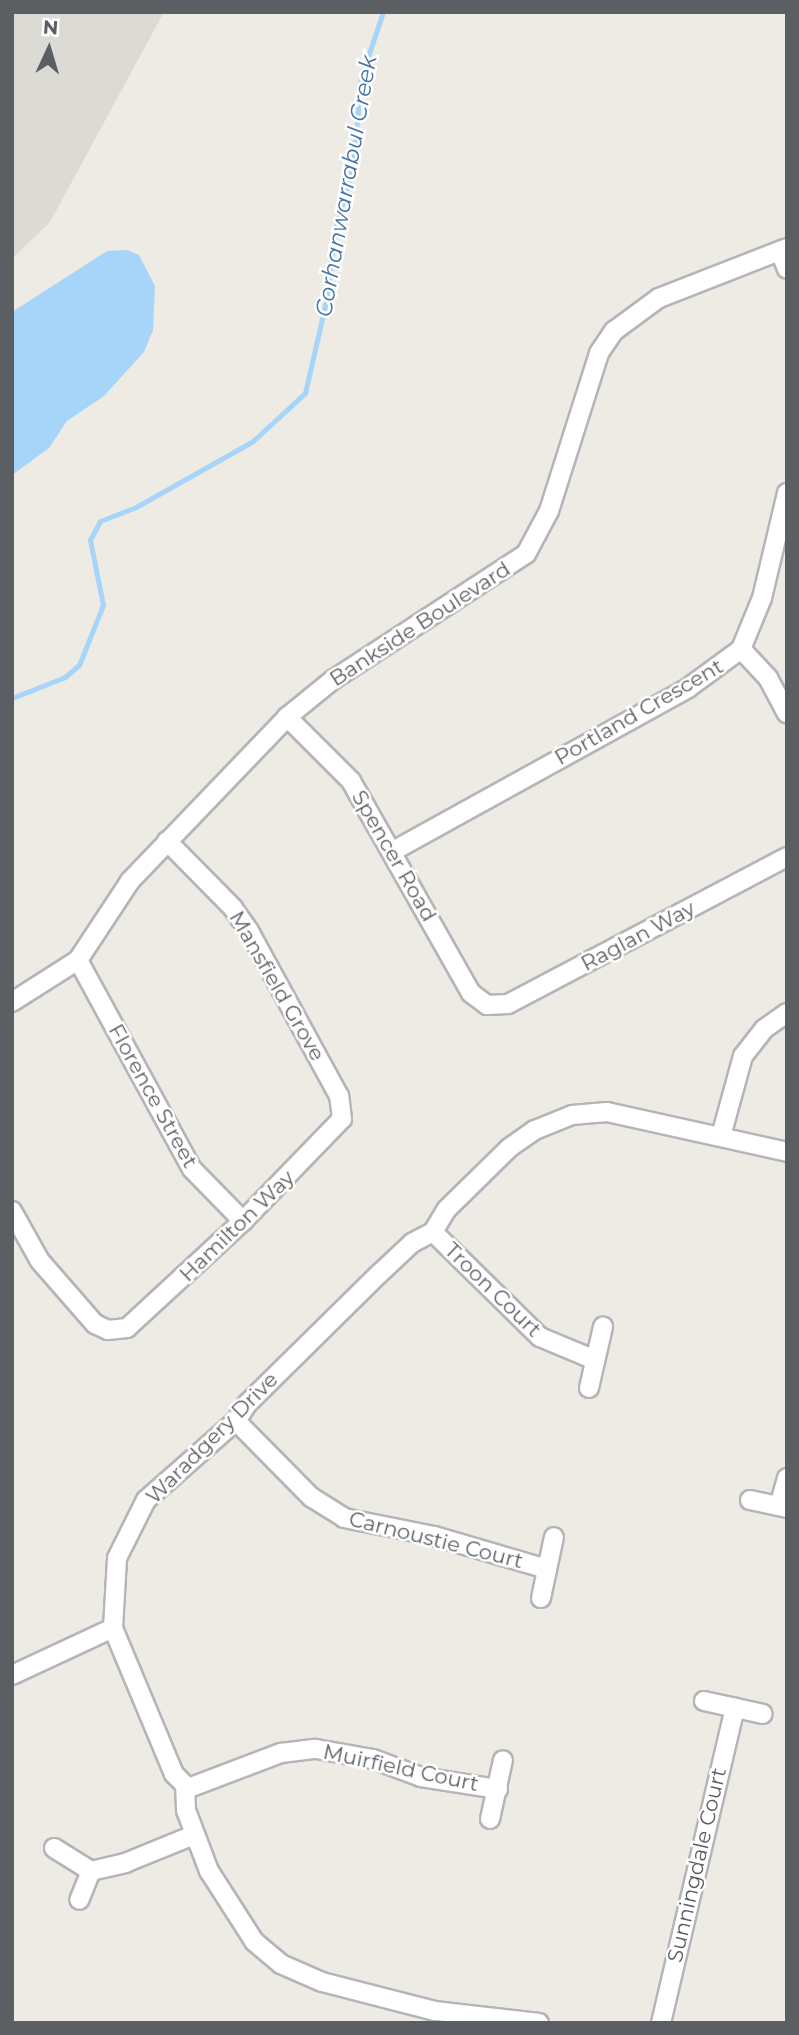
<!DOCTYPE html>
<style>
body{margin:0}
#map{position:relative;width:799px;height:2035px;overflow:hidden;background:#edebe3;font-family:Montserrat,sans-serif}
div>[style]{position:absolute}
.industrial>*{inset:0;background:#dcdad5}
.water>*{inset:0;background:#a7d5f9}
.stream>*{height:5px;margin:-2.5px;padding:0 2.5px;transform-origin:2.5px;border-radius:2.5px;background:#a7d5f9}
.roads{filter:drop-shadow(2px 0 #b4b5b9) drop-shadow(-2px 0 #b4b5b9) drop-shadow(0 2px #b4b5b9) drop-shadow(0 -2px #b4b5b9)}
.minor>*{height:18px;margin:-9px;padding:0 9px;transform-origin:9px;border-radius:9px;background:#fff}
span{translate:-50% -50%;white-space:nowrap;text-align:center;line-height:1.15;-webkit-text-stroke:5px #fff;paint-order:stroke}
.street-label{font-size:21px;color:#5b5f63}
.water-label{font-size:23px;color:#4576aa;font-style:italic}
.frame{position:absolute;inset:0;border:14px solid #5b5f63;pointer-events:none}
.north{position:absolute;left:14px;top:14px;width:70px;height:70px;-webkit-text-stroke:5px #fff;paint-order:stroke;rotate:4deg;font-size:19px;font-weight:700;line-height:28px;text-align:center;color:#5b5f63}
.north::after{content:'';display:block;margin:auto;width:24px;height:32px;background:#5b5f63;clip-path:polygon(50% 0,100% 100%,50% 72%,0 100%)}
</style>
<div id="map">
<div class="industrial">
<i style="clip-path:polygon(12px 12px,164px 12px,50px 222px,12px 259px)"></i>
</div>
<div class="water">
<i style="clip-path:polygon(127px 250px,139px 255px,155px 286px,153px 330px,144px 352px,104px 396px,67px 421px,49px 448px,12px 475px,12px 312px,107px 251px)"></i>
</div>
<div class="stream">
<i style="left:12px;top:698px;width:57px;rotate:-21.6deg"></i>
<i style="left:65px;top:677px;width:18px;rotate:-41deg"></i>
<i style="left:79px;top:665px;width:65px;rotate:-68.2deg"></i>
<i style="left:103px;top:605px;width:66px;rotate:-101.3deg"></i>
<i style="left:90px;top:540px;width:21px;rotate:-62deg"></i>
<i style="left:100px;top:521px;width:39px;rotate:-21deg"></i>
<i style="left:136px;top:507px;width:134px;rotate:-29.4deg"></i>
<i style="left:253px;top:441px;width:71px;rotate:-42.7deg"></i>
<i style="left:305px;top:393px;width:94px;rotate:-77.1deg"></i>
<i style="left:326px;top:301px;width:72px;rotate:-82.8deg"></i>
<i style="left:335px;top:230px;width:67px;rotate:-74.5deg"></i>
<i style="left:353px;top:165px;width:88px;rotate:-84.8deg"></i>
<i style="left:361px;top:77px;width:69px;rotate:-71.3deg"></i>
</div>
<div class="roads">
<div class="minor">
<i style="left:780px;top:251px;width:19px;rotate:69deg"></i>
<i style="left:741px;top:649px;width:40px;rotate:47deg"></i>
<i style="left:768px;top:678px;width:40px;rotate:62deg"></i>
<i style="left:287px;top:717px;width:91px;rotate:45deg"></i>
<i style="left:351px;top:781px;width:244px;rotate:60.5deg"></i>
<i style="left:471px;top:993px;width:20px;rotate:37deg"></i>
<i style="left:487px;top:1005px;width:21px;rotate:-3deg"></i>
<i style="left:508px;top:1004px;width:315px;rotate:-27.8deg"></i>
<i style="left:393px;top:851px;width:337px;rotate:-28.9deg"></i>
<i style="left:688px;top:688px;width:66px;rotate:-36.3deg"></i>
<i style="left:741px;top:649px;width:55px;rotate:-67.6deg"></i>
<i style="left:762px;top:598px;width:108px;rotate:-76.6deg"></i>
<i style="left:78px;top:960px;width:238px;rotate:61.4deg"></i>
<i style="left:192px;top:1169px;width:73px;rotate:45.6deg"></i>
<i style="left:12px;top:1002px;width:78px;rotate:-32.5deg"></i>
<i style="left:78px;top:960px;width:95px;rotate:-56.6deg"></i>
<i style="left:130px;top:881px;width:227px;rotate:-46.2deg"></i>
<i style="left:287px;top:717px;width:60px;rotate:-39deg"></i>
<i style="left:334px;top:679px;width:229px;rotate:-33.1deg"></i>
<i style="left:526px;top:554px;width:49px;rotate:-61.9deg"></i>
<i style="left:549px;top:511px;width:166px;rotate:-72.4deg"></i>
<i style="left:599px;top:353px;width:27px;rotate:-56deg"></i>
<i style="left:614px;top:331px;width:56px;rotate:-36.3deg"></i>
<i style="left:659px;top:298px;width:137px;rotate:-21.3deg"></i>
<i style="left:721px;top:1136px;width:83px;rotate:-74.6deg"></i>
<i style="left:743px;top:1056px;width:34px;rotate:-52deg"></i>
<i style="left:764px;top:1029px;width:28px;rotate:-35deg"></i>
<i style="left:12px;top:1211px;width:57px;rotate:60.8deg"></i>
<i style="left:40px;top:1261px;width:84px;rotate:48.9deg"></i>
<i style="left:95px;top:1324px;width:14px;rotate:25deg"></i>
<i style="left:108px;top:1330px;width:19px;rotate:-6deg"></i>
<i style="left:127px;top:1328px;width:158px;rotate:-42.7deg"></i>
<i style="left:243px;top:1221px;width:142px;rotate:-45.9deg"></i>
<i style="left:342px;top:1119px;width:23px;rotate:-97deg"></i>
<i style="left:339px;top:1096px;width:188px;rotate:-118.6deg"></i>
<i style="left:249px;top:931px;width:28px;rotate:-125deg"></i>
<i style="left:233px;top:908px;width:94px;rotate:-134.6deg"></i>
<i style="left:433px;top:1232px;width:150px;rotate:44.5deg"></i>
<i style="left:540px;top:1337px;width:60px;rotate:22.7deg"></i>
<i style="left:589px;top:1388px;width:63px;rotate:-77.1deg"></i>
<i style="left:236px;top:1421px;width:107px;rotate:45.4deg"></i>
<i style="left:311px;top:1497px;width:39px;rotate:32deg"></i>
<i style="left:344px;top:1518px;width:92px;rotate:11.3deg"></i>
<i style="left:434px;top:1536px;width:118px;rotate:16.3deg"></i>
<i style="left:750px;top:1500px;width:38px;rotate:12deg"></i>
<i style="left:779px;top:1506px;width:29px;rotate:-74deg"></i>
<i style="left:541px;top:1598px;width:62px;rotate:-78deg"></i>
<i style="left:12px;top:1675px;width:111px;rotate:-25deg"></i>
<i style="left:704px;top:1701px;width:60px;rotate:12.4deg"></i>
<i style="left:186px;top:1789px;width:102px;rotate:-20.8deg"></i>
<i style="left:281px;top:1753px;width:35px;rotate:-7deg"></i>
<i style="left:316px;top:1749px;width:58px;rotate:10deg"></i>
<i style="left:373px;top:1759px;width:51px;rotate:20.6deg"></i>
<i style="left:421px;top:1777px;width:78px;rotate:8.9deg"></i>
<i style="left:490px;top:1819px;width:60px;rotate:-77.6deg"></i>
<i style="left:54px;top:1848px;width:44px;rotate:31.9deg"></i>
<i style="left:91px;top:1871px;width:31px;rotate:112deg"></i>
<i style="left:91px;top:1871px;width:35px;rotate:-13deg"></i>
<i style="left:125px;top:1863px;width:74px;rotate:-22.1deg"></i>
<i style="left:539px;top:2023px;width:105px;rotate:-173.4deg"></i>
<i style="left:435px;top:2011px;width:117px;rotate:-165.6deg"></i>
<i style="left:322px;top:1982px;width:45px;rotate:-156.3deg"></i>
<i style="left:281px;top:1964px;width:35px;rotate:-140deg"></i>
<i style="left:254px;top:1941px;width:83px;rotate:-122.7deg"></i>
<i style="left:209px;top:1871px;width:65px;rotate:-110.7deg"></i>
<i style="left:186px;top:1810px;width:25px;rotate:-92deg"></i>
<i style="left:185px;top:1785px;width:16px;rotate:-135deg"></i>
<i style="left:174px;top:1774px;width:158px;rotate:-112.7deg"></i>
<i style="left:113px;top:1628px;width:70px;rotate:-86.7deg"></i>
<i style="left:117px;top:1558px;width:65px;rotate:-63.4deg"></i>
<i style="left:146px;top:1500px;width:120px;rotate:-41.3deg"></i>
<i style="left:236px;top:1421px;width:20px;rotate:-57deg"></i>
<i style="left:247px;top:1404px;width:185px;rotate:-44.6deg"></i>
<i style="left:379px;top:1274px;width:45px;rotate:-43.2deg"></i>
<i style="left:412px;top:1243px;width:24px;rotate:-28deg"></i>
<i style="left:433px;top:1232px;width:26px;rotate:-59deg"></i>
<i style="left:446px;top:1210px;width:88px;rotate:-44.5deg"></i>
<i style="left:509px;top:1148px;width:32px;rotate:-35deg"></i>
<i style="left:535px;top:1130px;width:40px;rotate:-22deg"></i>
<i style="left:572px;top:1115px;width:35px;rotate:-5deg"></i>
<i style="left:607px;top:1112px;width:184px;rotate:12.5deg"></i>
<i style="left:661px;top:2023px;width:324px;rotate:-76.8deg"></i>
</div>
</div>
<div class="street-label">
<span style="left:420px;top:624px;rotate:-33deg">Bankside Boulevard</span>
<span style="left:639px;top:712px;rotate:-30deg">Portland Crescent</span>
<span style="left:394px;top:856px;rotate:60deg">Spencer Road</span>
<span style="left:638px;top:936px;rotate:-28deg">Raglan Way</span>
<span style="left:277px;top:986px;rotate:60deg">Mansfield Grove</span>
<span style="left:153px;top:1096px;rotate:61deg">Florence Street</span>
<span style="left:237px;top:1226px;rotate:-44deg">Hamilton Way</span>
<span style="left:493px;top:1290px;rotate:44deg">Troon Court</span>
<span style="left:212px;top:1438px;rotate:-45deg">Waradgery Drive</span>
<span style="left:436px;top:1540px;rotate:14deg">Carnoustie Court</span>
<span style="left:401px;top:1768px;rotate:12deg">Muirfield Court</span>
<span style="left:697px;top:1865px;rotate:-77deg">Sunningdale Court</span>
</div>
<div class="water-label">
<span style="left:346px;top:186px;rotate:-80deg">Corhanwarrabul Creek</span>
</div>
<div class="frame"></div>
<div class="north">N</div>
</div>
